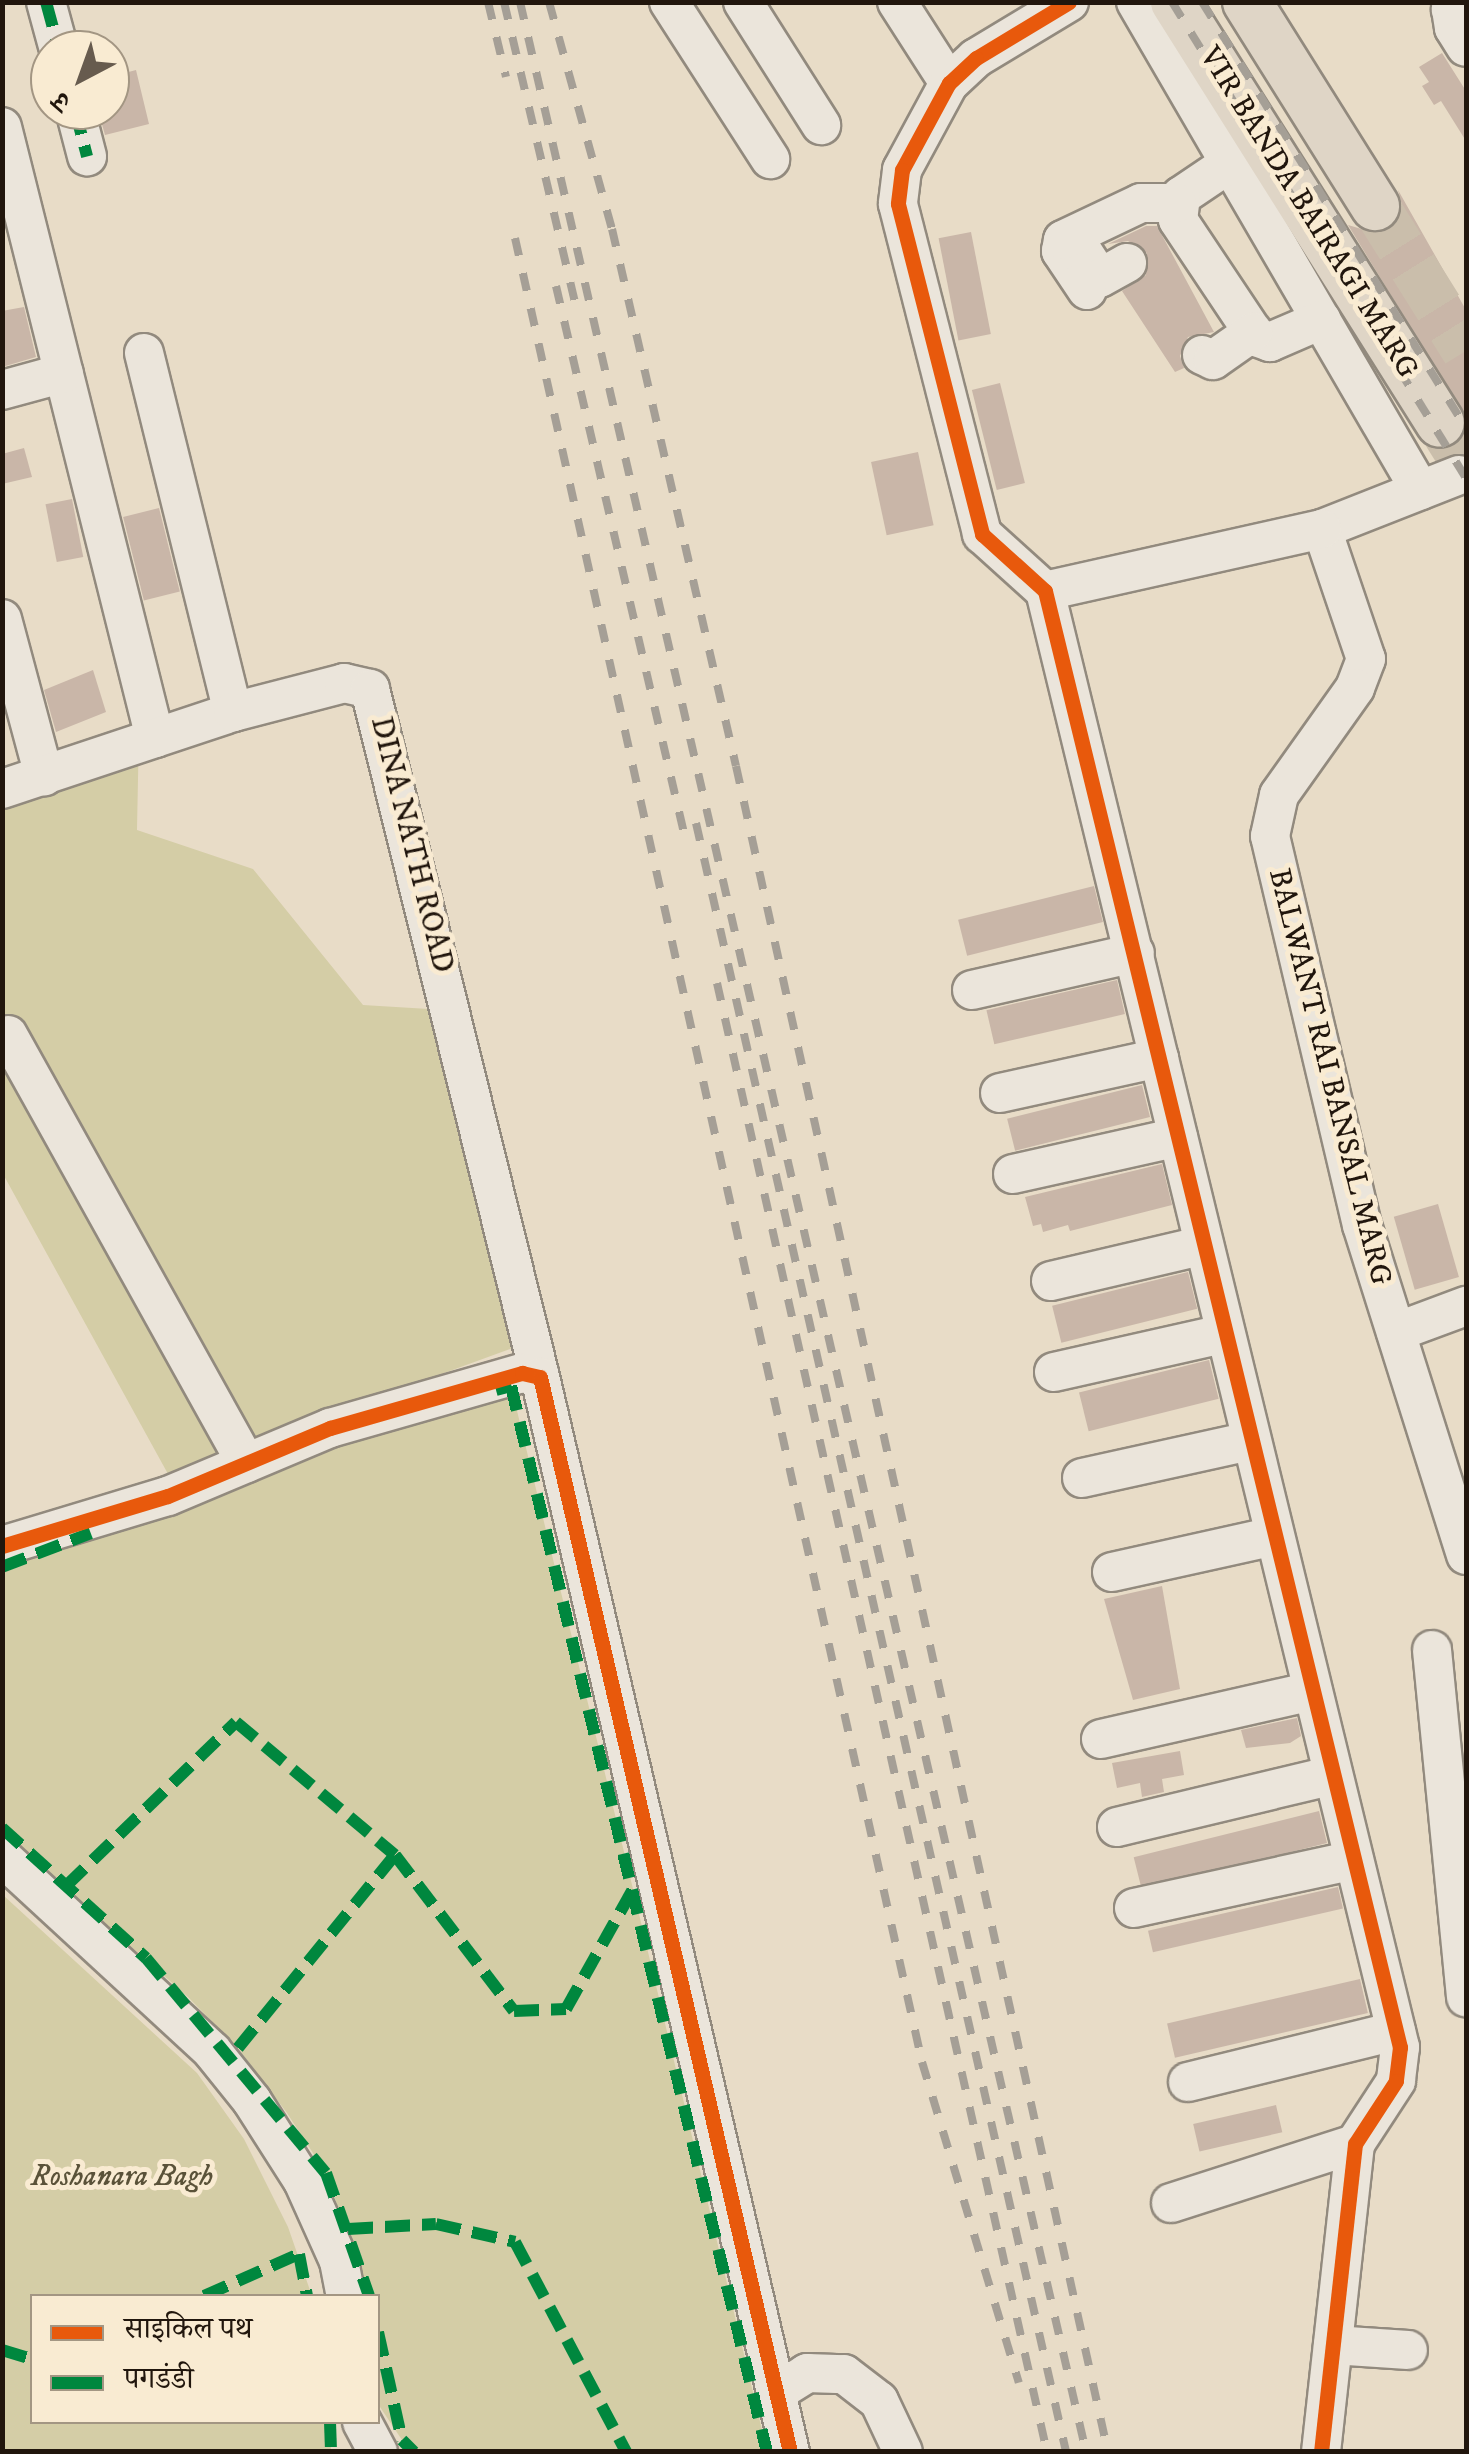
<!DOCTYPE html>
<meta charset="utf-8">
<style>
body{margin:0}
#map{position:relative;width:1469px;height:2454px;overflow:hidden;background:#e8dcc7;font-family:"IM FELL DW Pica","Noto Serif Devanagari",serif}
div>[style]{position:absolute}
.green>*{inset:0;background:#d4cda6}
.building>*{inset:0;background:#c9b6a8;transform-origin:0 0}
.major-tunnel>*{height:48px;margin-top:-24px;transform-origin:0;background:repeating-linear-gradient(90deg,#cabeab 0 48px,transparent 0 72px)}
.roads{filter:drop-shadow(2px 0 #928a7e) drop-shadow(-2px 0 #928a7e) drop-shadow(0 2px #928a7e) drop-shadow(0 -2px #928a7e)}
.minor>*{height:38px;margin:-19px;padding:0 19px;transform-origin:19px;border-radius:19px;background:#ebe5db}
.major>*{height:48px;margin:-24px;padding:0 24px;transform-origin:24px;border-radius:24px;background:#dfd5c6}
.rail>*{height:8px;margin-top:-4px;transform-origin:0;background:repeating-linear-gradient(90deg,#a59f96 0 18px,transparent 0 36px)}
.quiet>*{height:12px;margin-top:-6px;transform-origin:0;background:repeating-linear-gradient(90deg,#00873e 0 25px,transparent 0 37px)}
.cycleway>*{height:15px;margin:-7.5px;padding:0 7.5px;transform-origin:7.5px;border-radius:7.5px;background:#e8590c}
span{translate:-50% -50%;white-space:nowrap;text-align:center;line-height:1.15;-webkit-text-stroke:10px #f9ebd2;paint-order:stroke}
.street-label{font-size:30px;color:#21160d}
.park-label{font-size:30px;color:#5a5239;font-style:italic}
.frame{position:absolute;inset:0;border:5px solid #21160d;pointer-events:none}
.legend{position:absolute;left:30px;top:2294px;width:350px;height:130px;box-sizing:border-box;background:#f9ebd2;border:2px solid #a39683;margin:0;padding:12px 18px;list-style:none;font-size:30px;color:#21160d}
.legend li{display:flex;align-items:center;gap:20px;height:50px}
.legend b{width:50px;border:2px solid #a39683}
.north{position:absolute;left:30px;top:30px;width:100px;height:100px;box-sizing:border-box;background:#f9ebd2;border:2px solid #a39683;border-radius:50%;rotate:221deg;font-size:28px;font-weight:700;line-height:40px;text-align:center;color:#21160d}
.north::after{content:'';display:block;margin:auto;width:35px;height:45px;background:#675b4e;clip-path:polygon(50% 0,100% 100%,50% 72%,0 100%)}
</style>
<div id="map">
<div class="green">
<i style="clip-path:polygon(139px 728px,137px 830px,253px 869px,363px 1005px,445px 1010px,524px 1344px,168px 1474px,3px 1174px,2px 778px)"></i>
<i style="clip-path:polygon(511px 1386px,633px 1889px,767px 2451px,418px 2452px,402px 2440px,378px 2404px,378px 2296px,369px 2296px,326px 2173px,287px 2113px,238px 2048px,188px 1997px,3px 1833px,3px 1567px,373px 1425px)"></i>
<i style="clip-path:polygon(3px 1895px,197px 2073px,244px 2139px,288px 2227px,312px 2296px,32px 2296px,32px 2422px,330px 2422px,331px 2451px,3px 2451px)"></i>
</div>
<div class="building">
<i style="clip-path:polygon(1442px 53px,1466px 91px,1466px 141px,1441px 101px,1434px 105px,1422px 86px,1429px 82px,1419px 67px)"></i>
<i style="clip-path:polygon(136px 70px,149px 124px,105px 135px,98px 110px,110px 110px,110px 77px)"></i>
<i style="clip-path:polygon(1398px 190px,1466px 310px,1466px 418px,1348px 225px,1375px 233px,1390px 229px,1402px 206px)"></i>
<i style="clip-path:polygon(1146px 226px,1157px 226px,1214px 332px,1188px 337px,1180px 356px,1184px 368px,1175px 372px,1122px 291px,1146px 275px,1147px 253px,1128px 241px,1108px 244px)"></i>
<i style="left:971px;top:232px;width:104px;height:33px;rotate:79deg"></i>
<i style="clip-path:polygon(24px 307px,36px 357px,2px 367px,2px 311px)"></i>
<i style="left:1000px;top:383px;width:103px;height:29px;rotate:76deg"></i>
<i style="clip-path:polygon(1466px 427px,1466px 454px,1447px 456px,1443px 450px,1455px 446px)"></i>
<i style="clip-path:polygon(24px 448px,32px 477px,2px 484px,2px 454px)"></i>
<i style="left:918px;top:452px;width:75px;height:48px;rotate:78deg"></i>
<i style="left:72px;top:499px;width:59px;height:27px;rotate:79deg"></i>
<i style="left:159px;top:508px;width:86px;height:37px;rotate:76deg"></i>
<i style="clip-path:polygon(93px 670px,106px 712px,56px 732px,44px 690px)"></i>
<i style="left:1094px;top:886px;width:37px;height:140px;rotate:76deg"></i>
<i style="left:1117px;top:980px;width:35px;height:134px;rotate:77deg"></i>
<i style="left:1142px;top:1085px;width:33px;height:139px;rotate:76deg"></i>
<i style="clip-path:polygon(1162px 1164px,1172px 1205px,1070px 1231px,1068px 1225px,1043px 1232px,1041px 1224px,1033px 1226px,1025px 1197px)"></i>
<i style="left:1438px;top:1204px;width:76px;height:46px;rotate:74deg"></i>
<i style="left:1188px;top:1272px;width:38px;height:140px;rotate:76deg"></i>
<i style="left:1209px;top:1360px;width:40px;height:134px;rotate:76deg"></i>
<i style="clip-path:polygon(1162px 1586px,1180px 1689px,1133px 1700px,1104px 1599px)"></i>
<i style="clip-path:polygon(1297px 1718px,1301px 1736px,1290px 1743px,1246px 1748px,1241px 1730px)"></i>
<i style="clip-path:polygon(1180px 1751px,1184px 1775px,1162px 1779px,1164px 1792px,1142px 1797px,1140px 1783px,1117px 1788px,1112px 1763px)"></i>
<i style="left:1319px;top:1811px;width:33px;height:191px;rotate:76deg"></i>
<i style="left:1338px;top:1887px;width:22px;height:195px;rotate:77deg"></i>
<i style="left:1360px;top:1979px;width:35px;height:198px;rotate:77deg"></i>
<i style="left:1276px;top:2105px;width:28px;height:85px;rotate:77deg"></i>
</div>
<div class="major-tunnel">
<i style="left:1375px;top:206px;width:171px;rotate:57.9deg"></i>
<i style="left:1440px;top:423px;width:49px;rotate:58.2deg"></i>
</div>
<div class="roads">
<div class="minor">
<i style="left:46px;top:2px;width:50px;rotate:74.8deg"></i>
<i style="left:669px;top:2px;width:187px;rotate:57.2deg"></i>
<i style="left:743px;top:2px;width:146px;rotate:57.6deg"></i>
<i style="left:897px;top:2px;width:96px;rotate:57.3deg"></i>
<i style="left:1069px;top:2px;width:109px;rotate:148.9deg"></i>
<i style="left:976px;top:58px;width:37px;rotate:137deg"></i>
<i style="left:949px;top:83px;width:99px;rotate:118.4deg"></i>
<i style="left:902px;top:170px;width:34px;rotate:97deg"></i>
<i style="left:898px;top:204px;width:341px;rotate:75.7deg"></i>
<i style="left:982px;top:534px;width:85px;rotate:42.1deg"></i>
<i style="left:1045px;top:591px;width:1499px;rotate:76.3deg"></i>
<i style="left:1400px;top:2047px;width:34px;rotate:97deg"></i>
<i style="left:1396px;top:2081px;width:75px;rotate:123.1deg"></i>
<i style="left:1355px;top:2144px;width:310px;rotate:96.3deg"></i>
<i style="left:1136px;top:2px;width:565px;rotate:59.8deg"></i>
<i style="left:1459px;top:2px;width:11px;rotate:139deg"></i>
<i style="left:1451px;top:9px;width:19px;rotate:81deg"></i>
<i style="left:1454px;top:28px;width:22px;rotate:58deg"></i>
<i style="left:75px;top:110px;width:48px;rotate:75.4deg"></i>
<i style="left:2px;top:127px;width:630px;rotate:75.94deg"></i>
<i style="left:1230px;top:163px;width:59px;rotate:146deg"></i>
<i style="left:1181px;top:196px;width:24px;rotate:97deg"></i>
<i style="left:1178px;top:220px;width:141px;rotate:56.3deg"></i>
<i style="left:1256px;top:337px;width:15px;rotate:20deg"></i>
<i style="left:1270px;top:342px;width:56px;rotate:-23.3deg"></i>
<i style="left:1078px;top:244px;width:40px;rotate:57.1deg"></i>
<i style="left:1100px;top:278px;width:31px;rotate:-29deg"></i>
<i style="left:1087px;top:290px;width:47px;rotate:-123.7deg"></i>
<i style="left:1061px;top:251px;width:11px;rotate:-80deg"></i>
<i style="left:1063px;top:240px;width:86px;rotate:-25.4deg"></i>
<i style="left:1141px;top:203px;width:36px"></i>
<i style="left:144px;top:353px;width:370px;rotate:76.1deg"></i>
<i style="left:1202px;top:355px;width:12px;rotate:24deg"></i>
<i style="left:1213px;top:360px;width:49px;rotate:-35deg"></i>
<i style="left:2px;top:390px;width:64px;rotate:-15.3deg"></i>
<i style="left:1459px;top:475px;width:147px;rotate:158.5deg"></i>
<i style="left:1322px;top:529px;width:137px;rotate:71.3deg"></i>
<i style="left:1366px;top:659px;width:31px;rotate:111deg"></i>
<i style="left:1355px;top:688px;width:131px;rotate:125.4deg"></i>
<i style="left:1279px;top:795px;width:42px;rotate:102.4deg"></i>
<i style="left:1270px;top:836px;width:400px;rotate:76.7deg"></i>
<i style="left:1362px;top:1225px;width:346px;rotate:72.5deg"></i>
<i style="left:1045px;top:591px;width:284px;rotate:-12.6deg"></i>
<i style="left:2px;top:619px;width:163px;rotate:75deg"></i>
<i style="left:2px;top:789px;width:243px;rotate:-18.4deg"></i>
<i style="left:233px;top:712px;width:115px;rotate:-14.6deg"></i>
<i style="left:344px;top:683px;width:27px;rotate:13deg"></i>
<i style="left:370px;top:689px;width:709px;rotate:76.12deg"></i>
<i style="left:972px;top:990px;width:167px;rotate:-12.8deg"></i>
<i style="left:8px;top:1035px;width:490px;rotate:60.9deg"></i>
<i style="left:1000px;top:1093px;width:163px;rotate:-12.4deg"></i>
<i style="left:1013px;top:1174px;width:169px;rotate:-12.6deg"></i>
<i style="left:1051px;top:1281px;width:157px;rotate:-13.2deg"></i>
<i style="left:1396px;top:1332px;width:75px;rotate:-20.4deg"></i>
<i style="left:1054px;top:1372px;width:173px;rotate:-12.7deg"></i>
<i style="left:1082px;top:1478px;width:172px;rotate:-12.4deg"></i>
<i style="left:2px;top:1546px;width:173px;rotate:-16.8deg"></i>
<i style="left:168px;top:1496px;width:176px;rotate:-22.8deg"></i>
<i style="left:330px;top:1428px;width:200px;rotate:-16deg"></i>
<i style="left:522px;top:1373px;width:18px;rotate:13deg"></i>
<i style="left:540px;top:1377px;width:1104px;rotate:76.91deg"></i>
<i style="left:1112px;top:1572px;width:166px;rotate:-12.5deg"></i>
<i style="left:1432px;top:1650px;width:349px;rotate:84.4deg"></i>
<i style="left:1101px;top:1739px;width:217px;rotate:-12.8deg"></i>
<i style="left:1117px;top:1827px;width:222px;rotate:-13.5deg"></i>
<i style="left:2px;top:1857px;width:286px;rotate:42.7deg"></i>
<i style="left:212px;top:2051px;width:64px;rotate:51.3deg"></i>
<i style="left:252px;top:2101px;width:95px;rotate:57.5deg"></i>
<i style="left:303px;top:2181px;width:88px;rotate:65.8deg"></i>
<i style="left:339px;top:2261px;width:36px;rotate:79deg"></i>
<i style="left:1134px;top:1908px;width:225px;rotate:-12.3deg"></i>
<i style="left:1188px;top:2082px;width:214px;rotate:-13.8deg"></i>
<i style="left:1171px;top:2203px;width:193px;rotate:-17.8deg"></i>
<i style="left:1333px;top:2345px;width:75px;rotate:3.8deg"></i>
<i style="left:777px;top:2392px;width:36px;rotate:-32deg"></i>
<i style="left:807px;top:2373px;width:37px;rotate:2deg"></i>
<i style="left:844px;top:2374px;width:44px;rotate:37.6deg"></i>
<i style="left:879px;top:2401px;width:56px;rotate:64.8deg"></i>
<i style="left:362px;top:2422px;width:34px;rotate:62deg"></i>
</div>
<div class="major">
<i style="left:1175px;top:2px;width:497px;rotate:57.8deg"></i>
<i style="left:1247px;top:2px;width:241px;rotate:57.9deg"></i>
</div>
</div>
<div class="rail">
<i style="left:488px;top:2px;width:77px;rotate:76.5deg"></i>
<i style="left:504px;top:2px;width:313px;rotate:76.7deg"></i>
<i style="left:520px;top:2px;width:2515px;rotate:76.99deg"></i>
<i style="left:549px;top:2px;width:236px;rotate:74.5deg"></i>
<i style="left:612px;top:229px;width:551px;rotate:77deg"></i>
<i style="left:736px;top:766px;width:1727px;rotate:77.56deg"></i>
<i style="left:1172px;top:2px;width:559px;rotate:58.3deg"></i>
<i style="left:1202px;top:2px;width:501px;rotate:58.21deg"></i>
<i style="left:515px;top:238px;width:1869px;rotate:77.42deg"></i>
<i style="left:922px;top:2062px;width:335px;rotate:73.2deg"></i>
<i style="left:556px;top:286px;width:575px;rotate:76.83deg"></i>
<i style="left:696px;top:823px;width:1670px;rotate:77.2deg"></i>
<i style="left:717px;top:983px;width:1506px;rotate:77.34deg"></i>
</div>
<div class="quiet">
<i style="left:46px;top:2px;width:50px;rotate:74.8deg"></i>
<i style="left:75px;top:110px;width:48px;rotate:75.4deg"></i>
<i style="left:496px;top:1390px;width:16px;rotate:-15deg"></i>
<i style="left:511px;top:1386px;width:1096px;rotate:76.5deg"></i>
<i style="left:2px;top:1567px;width:95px;rotate:-20.9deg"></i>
<i style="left:2px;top:1828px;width:194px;rotate:42.1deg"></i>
<i style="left:146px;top:1958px;width:280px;rotate:50.1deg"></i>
<i style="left:326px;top:2173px;width:130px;rotate:70.7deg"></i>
<i style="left:66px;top:1886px;width:236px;rotate:-44deg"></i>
<i style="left:236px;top:1722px;width:207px;rotate:39.9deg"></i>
<i style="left:395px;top:1855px;width:196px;rotate:52.7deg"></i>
<i style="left:514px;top:2011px;width:52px;rotate:-2.2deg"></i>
<i style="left:566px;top:2009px;width:137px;rotate:-60.8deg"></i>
<i style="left:238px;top:2048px;width:249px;rotate:-50.9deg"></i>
<i style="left:348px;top:2229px;width:88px;rotate:-3.3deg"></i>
<i style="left:436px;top:2224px;width:81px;rotate:12.8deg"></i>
<i style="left:515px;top:2242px;width:238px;rotate:62.1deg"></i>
<i style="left:204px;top:2296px;width:104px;rotate:-23.9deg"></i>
<i style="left:299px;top:2254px;width:43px;rotate:79.2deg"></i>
<i style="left:378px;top:2332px;width:111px;rotate:77.5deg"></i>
<i style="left:402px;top:2440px;width:17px;rotate:45deg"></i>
<i style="left:2px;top:2350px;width:31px;rotate:17deg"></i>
<i style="left:330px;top:2422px;width:30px;rotate:88deg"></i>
</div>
<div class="cycleway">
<i style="left:1069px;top:2px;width:109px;rotate:148.9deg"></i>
<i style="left:976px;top:58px;width:37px;rotate:137deg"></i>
<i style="left:949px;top:83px;width:99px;rotate:118.4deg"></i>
<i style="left:902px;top:170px;width:34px;rotate:97deg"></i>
<i style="left:898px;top:204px;width:341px;rotate:75.7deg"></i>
<i style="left:982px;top:534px;width:85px;rotate:42.1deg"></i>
<i style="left:1045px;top:591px;width:1499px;rotate:76.3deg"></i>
<i style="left:1400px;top:2047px;width:34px;rotate:97deg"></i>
<i style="left:1396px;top:2081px;width:75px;rotate:123.1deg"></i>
<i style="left:1355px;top:2144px;width:310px;rotate:96.3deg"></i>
<i style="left:2px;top:1546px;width:173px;rotate:-16.8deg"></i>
<i style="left:168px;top:1496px;width:176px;rotate:-22.8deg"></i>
<i style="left:330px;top:1428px;width:200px;rotate:-16deg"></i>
<i style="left:522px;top:1373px;width:18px;rotate:13deg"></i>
<i style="left:540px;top:1377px;width:1104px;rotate:76.91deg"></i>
</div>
<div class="street-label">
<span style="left:1308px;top:213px;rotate:58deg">VIR BANDA BAIRAGI MARG</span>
<span style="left:411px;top:845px;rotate:76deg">DINA NATH ROAD</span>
<span style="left:1329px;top:1077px;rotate:76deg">BALWANT RAI BANSAL MARG</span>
</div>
<div class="park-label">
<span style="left:122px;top:2177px">Roshanara Bagh</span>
</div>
<div class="frame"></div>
<ul class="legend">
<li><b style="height:12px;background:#e8590c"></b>साइकिल पथ</li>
<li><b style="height:12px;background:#00873e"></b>पगडंडी</li>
</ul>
<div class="north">उ</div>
</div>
